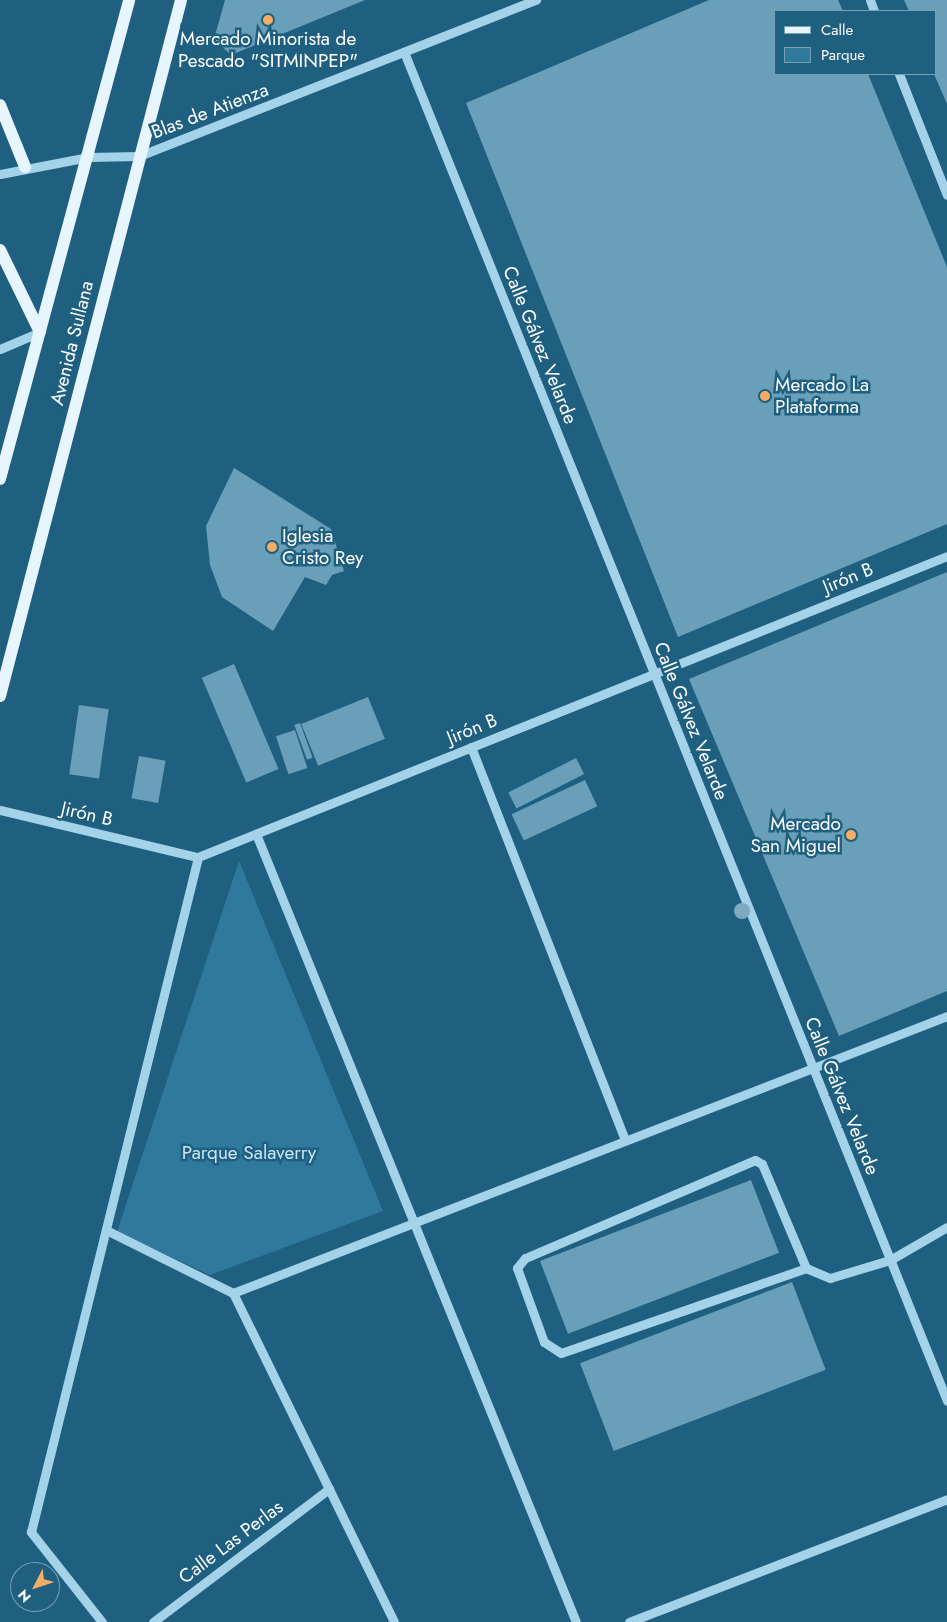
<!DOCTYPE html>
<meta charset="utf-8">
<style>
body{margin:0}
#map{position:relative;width:947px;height:1622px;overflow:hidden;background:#1f5f80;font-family:Jost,sans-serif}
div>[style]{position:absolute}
.green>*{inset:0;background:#2f799d}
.building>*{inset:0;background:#699fb9;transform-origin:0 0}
.minor>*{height:9px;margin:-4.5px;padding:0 4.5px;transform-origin:4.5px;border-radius:4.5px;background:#a4d2e8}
.major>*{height:12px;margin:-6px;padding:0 6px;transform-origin:6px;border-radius:6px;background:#e7f5fe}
.trees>*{width:16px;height:16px;margin:-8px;border-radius:50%;background:#7caac1}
.dots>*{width:14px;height:14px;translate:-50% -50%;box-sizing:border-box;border:2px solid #1f5f80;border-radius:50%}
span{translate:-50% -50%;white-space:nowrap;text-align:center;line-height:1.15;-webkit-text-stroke:5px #1f5f80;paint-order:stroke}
.poi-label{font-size:19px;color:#fff}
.left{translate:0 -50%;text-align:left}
.right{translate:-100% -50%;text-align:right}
.street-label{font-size:19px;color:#fff}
.park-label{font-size:19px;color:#c8e7f6}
.legend{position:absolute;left:774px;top:10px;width:162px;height:65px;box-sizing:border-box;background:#1f5f80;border:1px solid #799fb3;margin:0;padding:6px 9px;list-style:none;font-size:15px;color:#fff}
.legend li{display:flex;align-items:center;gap:10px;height:25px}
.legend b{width:25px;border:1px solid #799fb3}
.north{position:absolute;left:10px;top:1562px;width:50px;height:50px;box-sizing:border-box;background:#1f5f80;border:1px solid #799fb3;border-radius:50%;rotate:229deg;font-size:14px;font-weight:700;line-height:20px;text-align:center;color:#fff}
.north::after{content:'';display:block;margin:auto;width:18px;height:22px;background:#f6ac64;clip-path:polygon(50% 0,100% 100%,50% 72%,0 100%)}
</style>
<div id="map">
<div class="green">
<i style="clip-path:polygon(239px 861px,383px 1211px,210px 1275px,117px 1232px)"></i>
</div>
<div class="building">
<i style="clip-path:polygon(225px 0,365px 0,231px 55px,214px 39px)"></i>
<i style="clip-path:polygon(709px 0,838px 0,843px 11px,776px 11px,776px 74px,868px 74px,947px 267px,947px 524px,678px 637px,466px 103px)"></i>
<i style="clip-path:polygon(904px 0,947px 0,947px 104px,934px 74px,936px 11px,909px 11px)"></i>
<i style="clip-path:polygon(234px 468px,331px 529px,344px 571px,332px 575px,326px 585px,305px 577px,273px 631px,222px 597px,210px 565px,206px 526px)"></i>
<i style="clip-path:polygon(947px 572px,947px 991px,839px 1036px,689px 679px)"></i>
<i style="left:234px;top:664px;width:114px;height:35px;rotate:67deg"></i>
<i style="left:368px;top:697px;width:45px;height:72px;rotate:68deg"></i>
<i style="left:79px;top:705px;width:30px;height:70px;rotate:8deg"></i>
<i style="left:300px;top:723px;width:37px;height:6px;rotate:70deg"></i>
<i style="left:295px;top:730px;width:40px;height:20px;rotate:72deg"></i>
<i style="left:139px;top:756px;width:27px;height:43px;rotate:10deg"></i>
<i style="left:576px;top:758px;width:18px;height:76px;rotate:63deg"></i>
<i style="left:585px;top:780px;width:29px;height:81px;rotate:65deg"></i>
<i style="left:751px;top:1180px;width:78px;height:226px;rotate:69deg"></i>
<i style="left:792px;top:1282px;width:94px;height:227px;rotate:69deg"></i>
</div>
<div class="minor">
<i style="left:870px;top:0;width:12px;rotate:70deg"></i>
<i style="left:404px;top:52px;width:1454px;rotate:68.07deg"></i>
<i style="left:899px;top:74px;width:130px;rotate:68.4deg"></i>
<i style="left:0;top:174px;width:90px;rotate:-10.9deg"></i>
<i style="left:88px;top:157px;width:51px;rotate:-1.1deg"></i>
<i style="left:139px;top:156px;width:427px;rotate:-21.5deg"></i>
<i style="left:0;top:349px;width:43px;rotate:-23deg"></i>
<i style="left:471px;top:747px;width:422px;rotate:68.6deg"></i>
<i style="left:0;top:810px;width:204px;rotate:13.4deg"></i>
<i style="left:198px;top:857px;width:807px;rotate:-21.89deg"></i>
<i style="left:256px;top:834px;width:850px;rotate:67.9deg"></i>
<i style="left:106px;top:1230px;width:142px;rotate:26.4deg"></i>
<i style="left:806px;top:1268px;width:113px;rotate:-112.9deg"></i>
<i style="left:762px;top:1164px;width:8px;rotate:-150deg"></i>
<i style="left:755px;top:1160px;width:250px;rotate:156.9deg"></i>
<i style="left:525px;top:1258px;width:13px;rotate:129deg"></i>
<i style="left:517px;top:1268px;width:79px;rotate:70deg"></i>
<i style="left:544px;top:1342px;width:20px;rotate:33deg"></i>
<i style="left:561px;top:1353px;width:259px;rotate:-19.1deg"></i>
<i style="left:806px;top:1268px;width:26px;rotate:23deg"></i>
<i style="left:830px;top:1278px;width:63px;rotate:-16.7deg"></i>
<i style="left:890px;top:1260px;width:66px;rotate:-30.1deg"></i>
<i style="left:233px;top:1293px;width:766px;rotate:-21.2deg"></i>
<i style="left:233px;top:1293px;width:366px;rotate:63.9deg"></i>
<i style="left:102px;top:1622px;width:115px;rotate:-128.3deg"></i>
<i style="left:31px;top:1532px;width:695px;rotate:-76.1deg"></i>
<i style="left:153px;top:1622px;width:221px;rotate:-37.1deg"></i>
<i style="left:629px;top:1622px;width:341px;rotate:-21.1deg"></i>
</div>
<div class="major">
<i style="left:0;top:105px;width:67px;rotate:68deg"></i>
<i style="left:0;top:250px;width:91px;rotate:64deg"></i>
<i style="left:0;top:479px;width:496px;rotate:-74.9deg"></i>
<i style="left:0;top:696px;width:719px;rotate:-75.42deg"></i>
</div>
<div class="trees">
<i style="left:742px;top:911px"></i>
</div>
<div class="dots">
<i style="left:268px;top:20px;background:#f6ac64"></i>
<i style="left:765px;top:396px;background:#f6ac64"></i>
<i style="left:272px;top:547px;background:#f6ac64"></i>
<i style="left:851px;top:835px;background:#f6ac64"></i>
</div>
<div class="poi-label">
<span style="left:268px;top:50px">Mercado Minorista de<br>Pescado "SITMINPEP"</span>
<span class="left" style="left:775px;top:396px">Mercado La<br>Plataforma</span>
<span class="left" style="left:282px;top:547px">Iglesia<br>Cristo Rey</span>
<span class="right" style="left:841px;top:835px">Mercado<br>San Miguel</span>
</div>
<div class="street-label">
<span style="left:210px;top:111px;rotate:-21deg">Blas de Atienza</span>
<span style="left:72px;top:343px;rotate:-76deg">Avenida Sullana</span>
<span style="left:540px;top:345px;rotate:68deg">Calle Gálvez Velarde</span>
<span style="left:848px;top:578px;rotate:-22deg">Jirón B</span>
<span style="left:691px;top:721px;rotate:68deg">Calle Gálvez Velarde</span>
<span style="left:472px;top:729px;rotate:-22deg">Jirón B</span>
<span style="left:87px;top:814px;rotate:13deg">Jirón B</span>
<span style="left:842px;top:1096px;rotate:68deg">Calle Gálvez Velarde</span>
<span style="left:231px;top:1542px;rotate:-37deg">Calle Las Perlas</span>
</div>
<div class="park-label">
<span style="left:249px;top:1153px">Parque Salaverry</span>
</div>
<ul class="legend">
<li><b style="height:6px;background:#e7f5fe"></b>Calle</li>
<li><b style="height:14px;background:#2f799d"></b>Parque</li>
</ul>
<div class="north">N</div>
</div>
